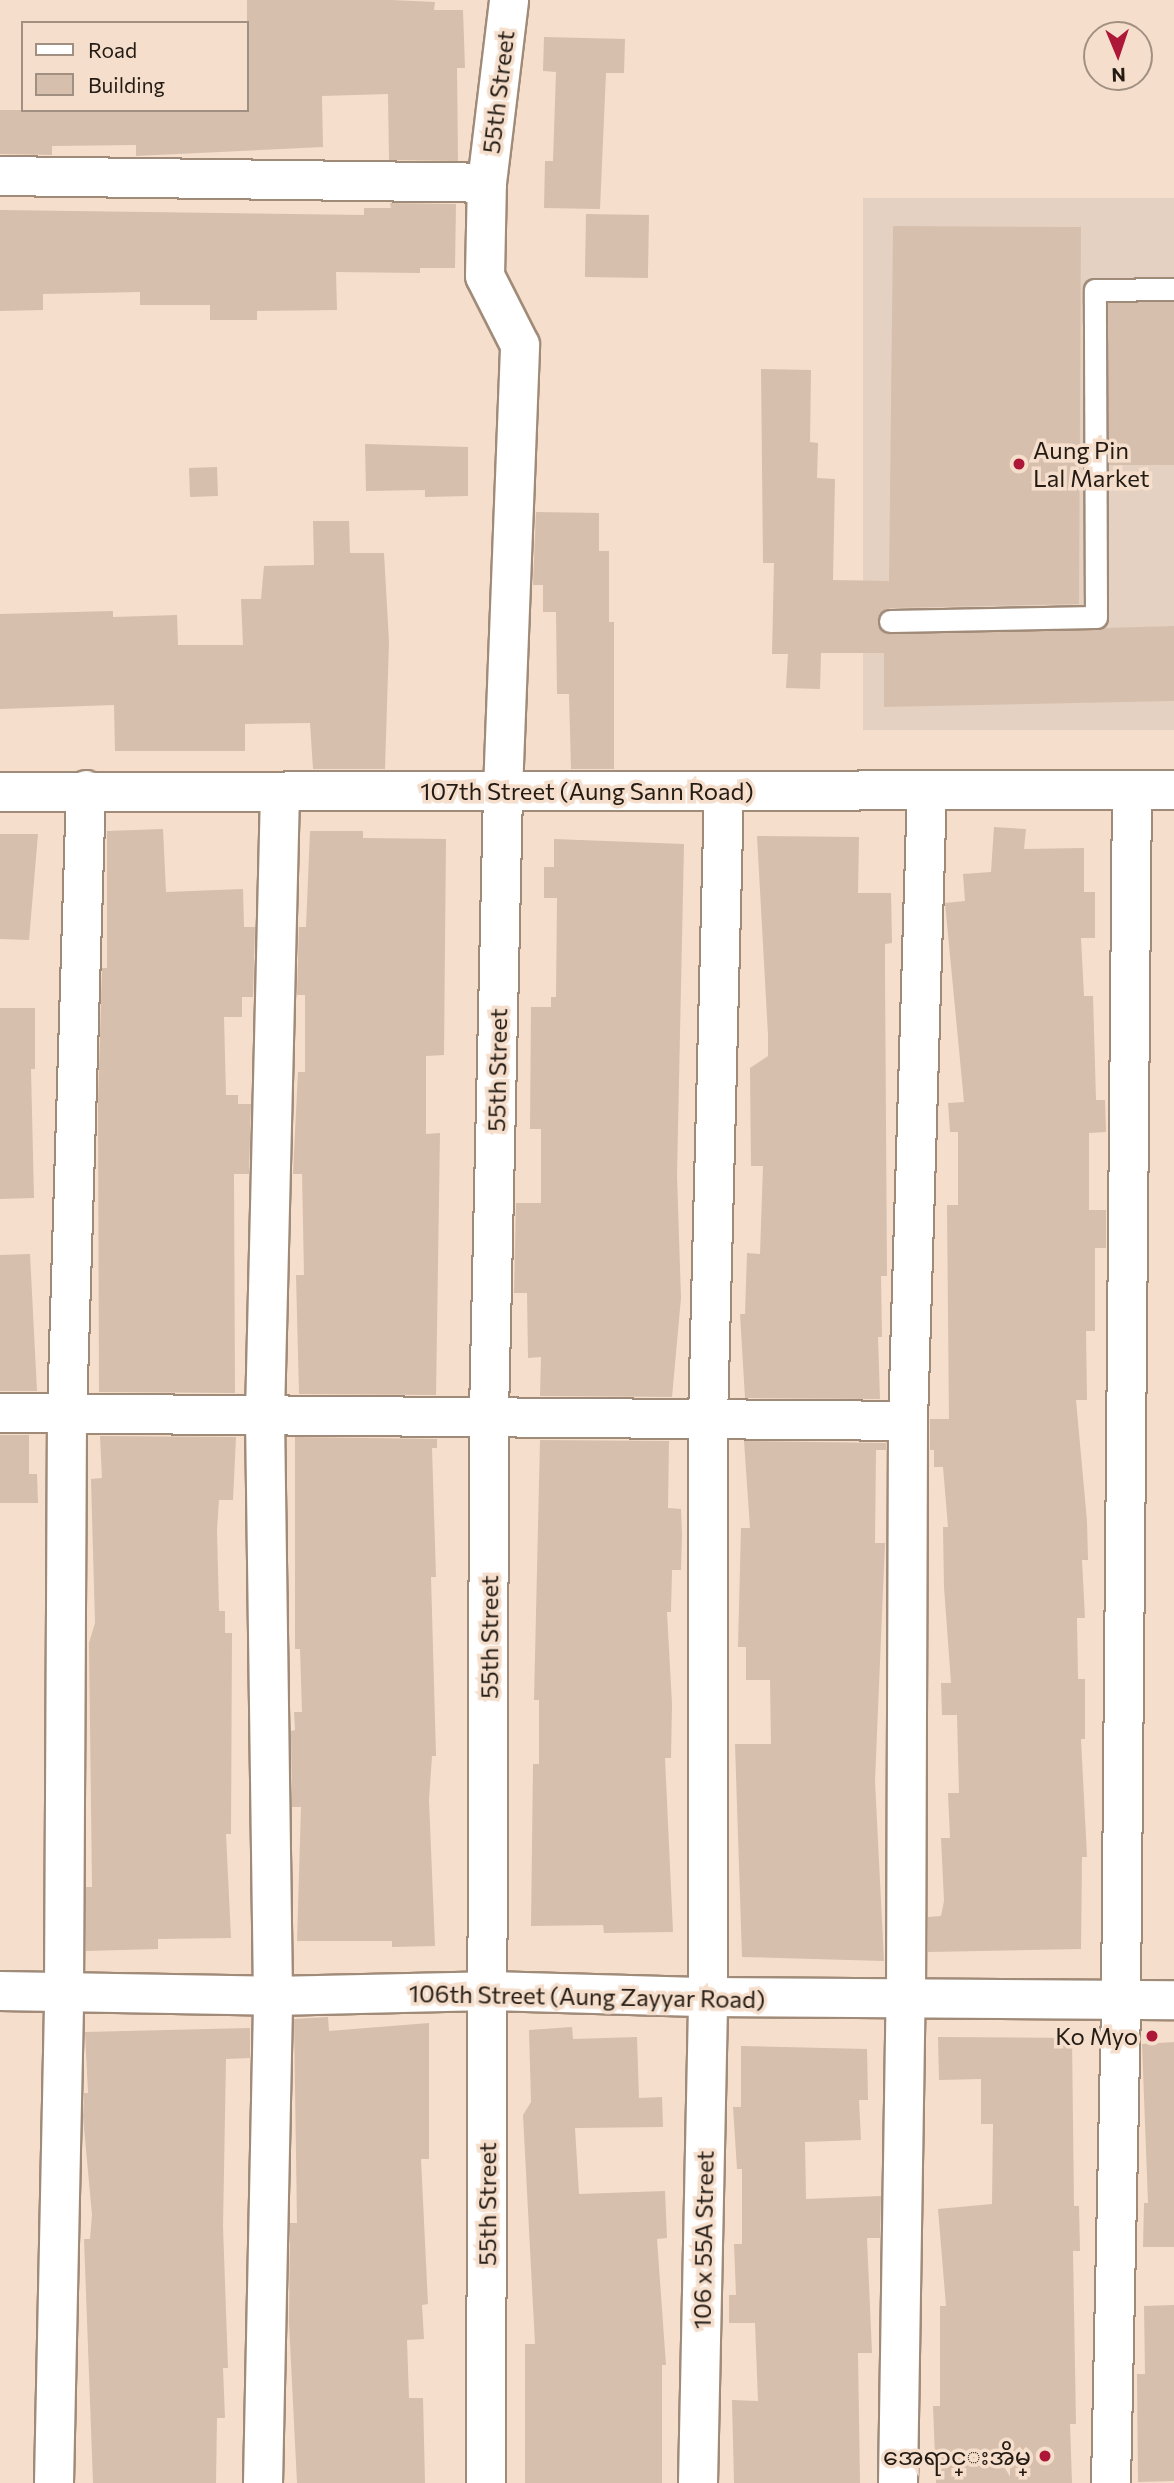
<!DOCTYPE html>
<meta charset="utf-8">
<style>
body{margin:0}
#map{position:relative;width:1174px;height:2483px;overflow:hidden;background:#f5decb;font-family:Commissioner,"Noto Sans Myanmar",sans-serif}
div>[style]{position:absolute}
.commercial>*{inset:0;background:#e5d1c2;transform-origin:0 0}
.building>*{inset:0;background:#d6bfac;transform-origin:0 0}
.roads{filter:drop-shadow(2px 0 #a08b79) drop-shadow(-2px 0 #a08b79) drop-shadow(0 2px #a08b79) drop-shadow(0 -2px #a08b79)}
.lane>*{height:21px;margin:-10.5px;padding:0 10.5px;transform-origin:10.5px;border-radius:10.5px;background:#fff}
.street>*{height:38px;margin:-19px;padding:0 19px;transform-origin:19px;border-radius:19px;background:#fff}
.dots>*{width:19px;height:19px;translate:-50% -50%;box-sizing:border-box;border:4px solid #f5decb;border-radius:50%}
span{translate:-50% -50%;white-space:nowrap;text-align:center;line-height:1.15;-webkit-text-stroke:7px #f5decb;paint-order:stroke}
.street-label{font-size:24px;color:#231b14}
.poi-label{font-size:24px;color:#231b14}
.left{translate:0 -50%;text-align:left}
.right{translate:-100% -50%;text-align:right}
.legend{position:absolute;left:21px;top:21px;width:228px;height:91px;box-sizing:border-box;background:#f5decb;border:2px solid #a19082;margin:0;padding:9px 12px;list-style:none;font-size:21px;color:#231b14}
.legend li{display:flex;align-items:center;gap:14px;height:35px}
.legend b{width:35px;border:2px solid #a19082}
.north{position:absolute;left:1083px;top:21px;width:70px;height:70px;box-sizing:border-box;background:#f5decb;border:2px solid #a19082;border-radius:50%;rotate:178deg;font-size:19px;font-weight:700;line-height:28px;text-align:center;color:#231b14}
.north::after{content:'';display:block;margin:auto;width:24px;height:32px;background:#ad1838;clip-path:polygon(50% 0,100% 100%,50% 72%,0 100%)}
</style>
<div id="map">
<div class="commercial">
<i style="left:863px;top:198px;width:311px;height:532px"></i>
</div>
<div class="building">
<i style="clip-path:polygon(247px 0,392px 0,435px 2px,434px 10px,463px 10px,465px 68px,457px 68px,458px 161px,389px 160px,388px 94px,322px 96px,323px 147px,136px 156px,136px 145px,52px 146px,52px 155px,0 154px,0 110px,247px 110px)"></i>
<i style="clip-path:polygon(544px 37px,625px 39px,624px 73px,606px 73px,600px 209px,544px 208px,545px 161px,553px 161px,556px 72px,543px 71px)"></i>
<i style="clip-path:polygon(390px 203px,456px 204px,455px 268px,420px 268px,420px 273px,336px 272px,337px 310px,257px 311px,257px 320px,210px 320px,210px 305px,140px 305px,140px 292px,43px 294px,43px 310px,0 311px,0 210px,364px 215px,364px 208px,391px 208px)"></i>
<i style="left:586px;top:214px;width:63px;height:63px;rotate:1deg"></i>
<i style="clip-path:polygon(893px 226px,1081px 227px,1079px 604px,890px 608px,879px 614px,878px 627px,890px 634px,1174px 626px,1174px 701px,884px 707px,884px 653px,821px 653px,820px 689px,786px 688px,788px 654px,772px 654px,774px 563px,763px 563px,761px 369px,811px 370px,810px 442px,818px 443px,817px 478px,835px 479px,833px 580px,889px 581px)"></i>
<i style="left:1174px;top:302px;width:163px;height:66px;rotate:90deg"></i>
<i style="clip-path:polygon(365px 444px,468px 447px,468px 496px,425px 497px,425px 490px,366px 491px)"></i>
<i style="left:217px;top:467px;width:29px;height:28px;rotate:88deg"></i>
<i style="clip-path:polygon(536px 512px,599px 513px,599px 551px,609px 551px,609px 622px,614px 622px,614px 769px,571px 769px,569px 694px,557px 694px,556px 612px,543px 612px,543px 585px,533px 585px)"></i>
<i style="clip-path:polygon(313px 521px,349px 521px,350px 553px,384px 553px,389px 642px,385px 769px,313px 769px,310px 723px,245px 724px,245px 751px,115px 751px,114px 705px,0 709px,0 614px,113px 611px,113px 617px,177px 615px,178px 645px,243px 645px,241px 599px,261px 599px,264px 566px,314px 565px)"></i>
<i style="clip-path:polygon(994px 827px,1026px 829px,1024px 849px,1084px 848px,1084px 892px,1095px 892px,1095px 938px,1081px 938px,1084px 996px,1093px 996px,1096px 1100px,1105px 1100px,1106px 1132px,1089px 1133px,1089px 1210px,1106px 1210px,1106px 1248px,1095px 1248px,1095px 1331px,1086px 1331px,1087px 1400px,1076px 1400px,1087px 1521px,1088px 1560px,1082px 1560px,1085px 1618px,1077px 1618px,1078px 1679px,1085px 1679px,1085px 1739px,1081px 1739px,1087px 1857px,1082px 1857px,1081px 1949px,928px 1952px,928px 1917px,941px 1916px,944px 1901px,941px 1838px,950px 1838px,948px 1793px,959px 1793px,957px 1715px,942px 1715px,941px 1683px,951px 1683px,944px 1587px,943px 1527px,948px 1527px,943px 1467px,934px 1467px,934px 1450px,930px 1450px,930px 1419px,949px 1419px,947px 1205px,958px 1205px,958px 1132px,950px 1132px,948px 1103px,964px 1102px,945px 903px,965px 901px,963px 874px,991px 872px)"></i>
<i style="clip-path:polygon(163px 829px,166px 892px,243px 889px,244px 927px,255px 927px,253px 997px,242px 997px,242px 1017px,224px 1017px,226px 1095px,238px 1095px,238px 1104px,251px 1104px,249px 1174px,234px 1174px,235px 1393px,99px 1392px,98px 1103px,102px 968px,107px 968px,107px 831px)"></i>
<i style="clip-path:polygon(310px 831px,363px 831px,363px 838px,446px 839px,444px 1055px,426px 1056px,426px 1134px,440px 1133px,436px 1395px,299px 1394px,296px 1275px,304px 1275px,302px 1174px,293px 1174px,298px 1072px,305px 1072px,305px 995px,297px 995px,299px 927px,306px 927px)"></i>
<i style="clip-path:polygon(0 834px,38px 834px,29px 940px,0 939px)"></i>
<i style="clip-path:polygon(757px 836px,859px 837px,858px 893px,891px 893px,892px 943px,885px 944px,885px 971px,887px 1276px,881px 1276px,882px 1337px,878px 1337px,880px 1399px,745px 1398px,740px 1314px,745px 1314px,747px 1253px,760px 1254px,763px 1166px,751px 1166px,750px 1068px,768px 1056px,768px 1035px)"></i>
<i style="clip-path:polygon(554px 839px,684px 844px,677px 1175px,681px 1298px,672px 1397px,540px 1396px,541px 1357px,528px 1358px,527px 1293px,514px 1293px,516px 1203px,541px 1203px,541px 1129px,530px 1129px,531px 1007px,551px 1007px,551px 997px,556px 997px,557px 898px,544px 898px,544px 867px,554px 867px)"></i>
<i style="clip-path:polygon(0 1008px,35px 1008px,35px 1069px,31px 1069px,34px 1198px,0 1199px)"></i>
<i style="clip-path:polygon(30px 1254px,37px 1391px,0 1391px,0 1255px)"></i>
<i style="clip-path:polygon(0 1435px,29px 1435px,29px 1474px,37px 1474px,38px 1503px,0 1503px)"></i>
<i style="clip-path:polygon(100px 1436px,236px 1437px,233px 1500px,219px 1500px,217px 1530px,219px 1611px,225px 1611px,225px 1633px,232px 1633px,231px 1834px,226px 1834px,231px 1938px,158px 1939px,158px 1949px,86px 1951px,86px 1887px,92px 1887px,89px 1643px,95px 1623px,91px 1479px,102px 1478px)"></i>
<i style="clip-path:polygon(295px 1437px,437px 1439px,437px 1448px,432px 1448px,436px 1577px,431px 1577px,436px 1756px,432px 1756px,429px 1800px,435px 1946px,392px 1947px,392px 1941px,297px 1941px,301px 1807px,292px 1807px,291px 1731px,295px 1730px,294px 1712px,302px 1712px,300px 1649px,295px 1649px)"></i>
<i style="clip-path:polygon(540px 1440px,669px 1441px,668px 1508px,681px 1509px,682px 1534px,681px 1570px,672px 1570px,671px 1612px,667px 1612px,672px 1704px,671px 1758px,665px 1758px,673px 1932px,604px 1933px,603px 1925px,531px 1926px,533px 1764px,539px 1764px,539px 1700px,534px 1700px)"></i>
<i style="clip-path:polygon(744px 1441px,886px 1443px,886px 1450px,876px 1450px,875px 1543px,885px 1543px,875px 1781px,884px 1961px,742px 1957px,735px 1744px,771px 1744px,770px 1680px,746px 1680px,746px 1647px,738px 1647px,741px 1528px,750px 1528px)"></i>
<i style="clip-path:polygon(328px 2017px,329px 2031px,429px 2023px,429px 2159px,421px 2159px,428px 2304px,422px 2305px,424px 2339px,407px 2340px,409px 2398px,423px 2398px,425px 2483px,297px 2483px,289px 2323px,290px 2223px,297px 2223px,294px 2019px)"></i>
<i style="clip-path:polygon(572px 2027px,573px 2039px,637px 2037px,639px 2098px,662px 2097px,663px 2127px,575px 2128px,579px 2194px,665px 2191px,667px 2238px,657px 2239px,666px 2365px,662px 2365px,662px 2483px,525px 2483px,525px 2344px,535px 2344px,523px 2115px,531px 2102px,529px 2030px)"></i>
<i style="clip-path:polygon(250px 2028px,250px 2058px,226px 2059px,223px 2226px,228px 2368px,223px 2368px,225px 2418px,217px 2418px,216px 2483px,93px 2483px,84px 2239px,90px 2239px,92px 2215px,83px 2117px,84px 2093px,88px 2093px,85px 2032px)"></i>
<i style="clip-path:polygon(938px 2037px,1072px 2038px,1074px 2206px,1079px 2206px,1080px 2251px,1073px 2251px,1076px 2424px,1070px 2424px,1072px 2483px,936px 2483px,933px 2406px,940px 2406px,940px 2306px,946px 2306px,938px 2209px,992px 2204px,993px 2124px,981px 2124px,981px 2079px,939px 2080px)"></i>
<i style="clip-path:polygon(1174px 2042px,1174px 2247px,1143px 2247px,1144px 2203px,1148px 2203px,1142px 2044px)"></i>
<i style="clip-path:polygon(741px 2046px,867px 2049px,868px 2100px,859px 2100px,861px 2140px,805px 2142px,806px 2199px,881px 2196px,880px 2238px,867px 2238px,872px 2353px,858px 2353px,860px 2483px,734px 2483px,732px 2400px,758px 2401px,755px 2323px,729px 2323px,729px 2295px,736px 2295px,734px 2244px,742px 2244px,742px 2169px,737px 2169px,733px 2107px,741px 2107px)"></i>
<i style="clip-path:polygon(1174px 2305px,1174px 2481px,1138px 2482px,1137px 2374px,1145px 2374px,1144px 2306px)"></i>
</div>
<div class="roads">
<div class="lane">
<i style="left:890px;top:621px;width:206px;rotate:-1.1deg"></i>
<i style="left:1096px;top:617px;width:327px;rotate:-90.2deg"></i>
<i style="left:1095px;top:290px;width:79px;rotate:-0.7deg"></i>
</div>
<div class="street">
<i style="left:0;top:176px;width:487px;rotate:0.8deg"></i>
<i style="left:0;top:792px;width:1174px;rotate:-0.1deg"></i>
<i style="left:0;top:1413px;width:908px;rotate:0.5deg"></i>
<i style="left:0;top:1991px;width:273px;rotate:1deg"></i>
<i style="left:273px;top:1996px;width:215px;rotate:-1.3deg"></i>
<i style="left:488px;top:1991px;width:220px;rotate:1.6deg"></i>
<i style="left:708px;top:1997px;width:466px;rotate:0.4deg"></i>
<i style="left:54px;top:2483px;width:493px;rotate:-88.8deg"></i>
<i style="left:64px;top:1990px;width:576px;rotate:-89.7deg"></i>
<i style="left:67px;top:1414px;width:624px;rotate:-88.26deg"></i>
<i style="left:263px;top:2483px;width:487px;rotate:-88.8deg"></i>
<i style="left:273px;top:1996px;width:581px;rotate:-90.79deg"></i>
<i style="left:265px;top:1415px;width:622px;rotate:-88.62deg"></i>
<i style="left:486px;top:2483px;width:1069px;rotate:-89.84deg"></i>
<i style="left:489px;top:1414px;width:623px;rotate:-88.71deg"></i>
<i style="left:503px;top:791px;width:446px;rotate:-87.8deg"></i>
<i style="left:520px;top:345px;width:77px;rotate:-116.9deg"></i>
<i style="left:485px;top:276px;width:93px;rotate:-88.8deg"></i>
<i style="left:487px;top:183px;width:184px;rotate:-83.1deg"></i>
<i style="left:698px;top:2483px;width:486px;rotate:-88.8deg"></i>
<i style="left:708px;top:1997px;width:578px;rotate:-90deg"></i>
<i style="left:708px;top:1419px;width:628px;rotate:-88.54deg"></i>
<i style="left:898px;top:2483px;width:484px;rotate:-89.1deg"></i>
<i style="left:906px;top:1999px;width:578px;rotate:-89.8deg"></i>
<i style="left:908px;top:1421px;width:631px;rotate:-88.28deg"></i>
<i style="left:1111px;top:2483px;width:483px;rotate:-88.8deg"></i>
<i style="left:1121px;top:2000px;width:1210px;rotate:-89.48deg"></i>
</div>
</div>
<div class="dots">
<i style="left:1019px;top:464px;background:#ad1838"></i>
<i style="left:1152px;top:2036px;background:#ad1838"></i>
<i style="left:1045px;top:2456px;background:#ad1838"></i>
</div>
<div class="street-label">
<span style="left:498px;top:92px;rotate:-83deg">55th Street</span>
<span style="left:587px;top:791px">107th Street (Aung Sann Road)</span>
<span style="left:497px;top:1070px;rotate:-89deg">55th Street</span>
<span style="left:489px;top:1637px;rotate:-90deg">55th Street</span>
<span style="left:587px;top:1996px;rotate:1deg">106th Street (Aung Zayyar Road)</span>
<span style="left:487px;top:2204px;rotate:-90deg">55th Street</span>
<span style="left:703px;top:2240px;rotate:-89deg">106 x 55A Street</span>
</div>
<div class="poi-label">
<span class="left" style="left:1033px;top:464px">Aung Pin<br>Lal Market</span>
<span class="right" style="left:1138px;top:2036px">Ko Myo</span>
<span class="right" style="left:1031px;top:2456px">အေရာင္းအိမ္</span>
</div>
<ul class="legend">
<li><b style="height:9px;background:#fff"></b>Road</li>
<li><b style="height:19px;background:#d6bfac"></b>Building</li>
</ul>
<div class="north">N</div>
</div>
